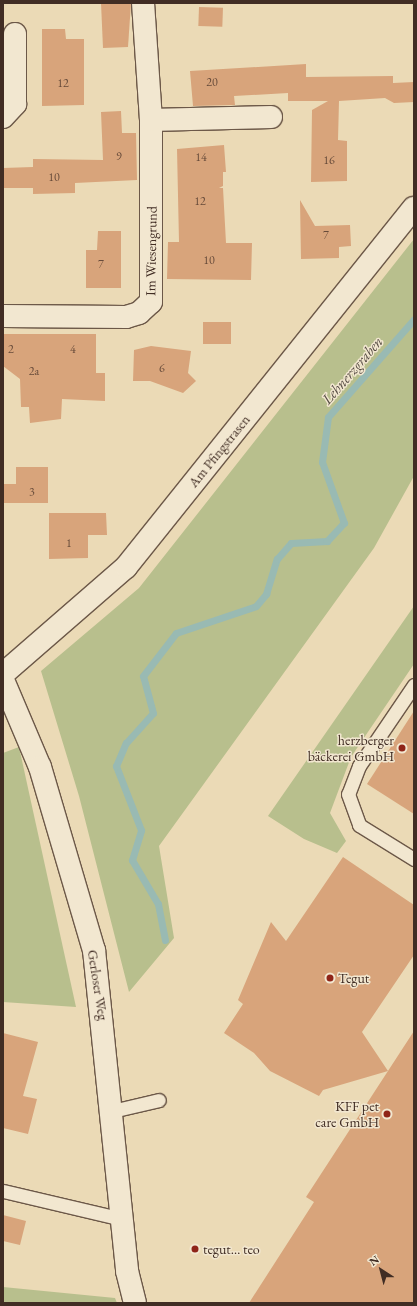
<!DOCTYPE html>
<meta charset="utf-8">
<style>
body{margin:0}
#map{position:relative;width:417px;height:1306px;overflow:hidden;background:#ebdab6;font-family:"EB Garamond",serif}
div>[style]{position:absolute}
.green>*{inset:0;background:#b8bf8d}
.stream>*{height:7px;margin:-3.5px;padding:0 3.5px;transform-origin:3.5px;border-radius:3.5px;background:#99bab3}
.building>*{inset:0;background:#d8a47b;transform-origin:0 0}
.roads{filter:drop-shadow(1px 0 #6c5848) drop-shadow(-1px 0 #6c5848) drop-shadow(0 1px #6c5848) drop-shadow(0 -1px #6c5848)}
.service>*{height:13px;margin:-6.5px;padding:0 6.5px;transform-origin:6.5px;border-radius:6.5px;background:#f2e7d0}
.minor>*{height:22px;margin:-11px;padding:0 11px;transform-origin:11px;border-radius:11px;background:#f2e7d0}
.tertiary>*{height:22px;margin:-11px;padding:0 11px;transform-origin:11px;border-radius:11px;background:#f2e7d0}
.dots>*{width:11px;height:11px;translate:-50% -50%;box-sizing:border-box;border:2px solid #f2e7d0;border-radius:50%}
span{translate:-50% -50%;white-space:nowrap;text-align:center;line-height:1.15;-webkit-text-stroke:3px #f2e7d0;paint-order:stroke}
.number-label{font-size:12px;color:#674b3a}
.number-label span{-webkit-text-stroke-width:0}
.street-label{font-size:14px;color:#412d24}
.poi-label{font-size:14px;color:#412d24}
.right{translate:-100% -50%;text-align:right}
.left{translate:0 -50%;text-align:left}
.water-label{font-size:15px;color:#534941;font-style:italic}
.frame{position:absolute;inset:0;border:4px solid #412d24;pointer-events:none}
.north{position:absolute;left:361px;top:1250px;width:40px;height:40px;-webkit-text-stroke:3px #f2e7d0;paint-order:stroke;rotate:324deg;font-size:11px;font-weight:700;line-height:16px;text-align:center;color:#412d24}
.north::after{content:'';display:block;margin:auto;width:14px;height:18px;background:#412d24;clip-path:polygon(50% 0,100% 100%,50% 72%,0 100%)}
</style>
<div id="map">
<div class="green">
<i style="clip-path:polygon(414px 239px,414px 476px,374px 548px,159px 846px,174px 938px,129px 992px,79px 796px,41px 671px,139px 588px)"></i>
<i style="clip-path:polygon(414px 606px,414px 664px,351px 757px,330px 813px,346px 841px,337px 853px,304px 839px,268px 816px)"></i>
<i style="clip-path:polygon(19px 747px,76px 1007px,3px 1002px,3px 753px)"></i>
<i style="clip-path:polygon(3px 1287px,115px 1298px,117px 1303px,3px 1303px)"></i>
</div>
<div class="stream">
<i style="left:165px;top:940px;width:37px;rotate:-101deg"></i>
<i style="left:158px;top:904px;width:51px;rotate:-120.6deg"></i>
<i style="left:132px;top:860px;width:31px;rotate:-73deg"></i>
<i style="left:141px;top:830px;width:69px;rotate:-111.3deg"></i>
<i style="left:116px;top:766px;width:25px;rotate:-67deg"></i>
<i style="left:126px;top:743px;width:40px;rotate:-48deg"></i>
<i style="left:153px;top:713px;width:38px;rotate:-105deg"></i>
<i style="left:143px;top:676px;width:54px;rotate:-52.5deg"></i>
<i style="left:176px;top:633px;width:84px;rotate:-18.6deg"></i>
<i style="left:256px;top:606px;width:16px;rotate:-50deg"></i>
<i style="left:266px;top:594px;width:37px;rotate:-73deg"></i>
<i style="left:277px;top:559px;width:21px;rotate:-49deg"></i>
<i style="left:291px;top:543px;width:36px;rotate:-3deg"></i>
<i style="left:327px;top:541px;width:25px;rotate:-47deg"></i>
<i style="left:344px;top:523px;width:65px;rotate:-109.8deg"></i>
<i style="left:322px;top:462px;width:45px;rotate:-82.4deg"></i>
<i style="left:328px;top:417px;width:130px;rotate:-48.7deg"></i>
</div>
<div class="building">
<i style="clip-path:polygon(101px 3px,131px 3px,128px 47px,103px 48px)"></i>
<i style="left:199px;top:7px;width:24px;height:19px;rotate:2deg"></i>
<i style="clip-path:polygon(42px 29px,65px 29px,66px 39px,84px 39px,84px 105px,42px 106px)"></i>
<i style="clip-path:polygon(306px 64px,306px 77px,393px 76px,393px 83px,414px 82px,414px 102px,394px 103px,385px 98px,339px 101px,338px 140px,347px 141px,347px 181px,311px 182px,312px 110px,328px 101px,288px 101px,288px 93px,234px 96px,235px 105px,193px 106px,190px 71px)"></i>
<i style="clip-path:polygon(121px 111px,122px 133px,136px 133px,137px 180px,75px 183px,75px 193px,33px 194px,33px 188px,3px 188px,3px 168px,33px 167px,33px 159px,103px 160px,101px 112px)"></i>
<i style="clip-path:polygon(224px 145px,226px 172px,223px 172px,223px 186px,219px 188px,223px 188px,226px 243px,252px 243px,251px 280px,167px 279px,168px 242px,179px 242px,177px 149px)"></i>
<i style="clip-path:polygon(300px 200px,315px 226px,350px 225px,351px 246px,339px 247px,339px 258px,301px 259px)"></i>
<i style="clip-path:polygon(98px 231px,121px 231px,121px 288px,86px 288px,86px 250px,97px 250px)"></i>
<i style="left:231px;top:322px;width:22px;height:28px;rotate:90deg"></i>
<i style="clip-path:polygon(3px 334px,96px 334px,96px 373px,105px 373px,105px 401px,62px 399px,61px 419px,30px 423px,29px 407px,21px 407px,20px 379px,3px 366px)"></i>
<i style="clip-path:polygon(151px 346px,191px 351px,188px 373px,196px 381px,183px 393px,150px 381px,133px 381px,134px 350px)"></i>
<i style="clip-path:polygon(16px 467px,48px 467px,48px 503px,3px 503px,3px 484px,16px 484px)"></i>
<i style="clip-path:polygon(49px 513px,106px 513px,107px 535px,88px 535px,88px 558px,49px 559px)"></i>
<i style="clip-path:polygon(414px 711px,414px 814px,367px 784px)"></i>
<i style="clip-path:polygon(343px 857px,414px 905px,414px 955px,362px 1032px,388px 1071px,323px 1090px,319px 1096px,270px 1071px,254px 1053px,224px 1033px,243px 1004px,238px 1000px,271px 922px,286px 941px)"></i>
<i style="clip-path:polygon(414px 1031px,414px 1303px,249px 1303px,314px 1202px,306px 1197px)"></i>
<i style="clip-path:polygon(3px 1033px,38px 1042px,23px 1096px,37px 1099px,28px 1134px,3px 1128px)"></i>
<i style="clip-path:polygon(3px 1215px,26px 1221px,20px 1245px,3px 1241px)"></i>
</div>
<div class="roads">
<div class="service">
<i style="left:414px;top:685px;width:98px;rotate:124.2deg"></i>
<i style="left:359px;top:766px;width:30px;rotate:111deg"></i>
<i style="left:348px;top:794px;width:33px;rotate:70deg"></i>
<i style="left:359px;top:825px;width:65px;rotate:31.7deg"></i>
<i style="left:112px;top:1111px;width:48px;rotate:-13.2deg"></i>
<i style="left:3px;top:1191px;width:122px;rotate:13.2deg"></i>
</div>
<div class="minor">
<i style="left:3px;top:117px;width:18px;rotate:-47deg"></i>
<i style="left:15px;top:104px;width:70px;rotate:-90deg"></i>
<i style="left:151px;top:120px;width:120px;rotate:-1.4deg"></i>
<i style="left:3px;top:316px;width:123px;rotate:0.5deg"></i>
<i style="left:126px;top:317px;width:14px;rotate:-17deg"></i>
<i style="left:139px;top:313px;width:16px;rotate:-43deg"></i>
<i style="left:151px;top:302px;width:182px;rotate:-90deg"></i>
<i style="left:151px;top:120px;width:117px;rotate:-93.9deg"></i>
<i style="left:3px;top:674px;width:163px;rotate:-41deg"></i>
<i style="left:126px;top:567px;width:460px;rotate:-51.3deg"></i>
</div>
<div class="tertiary">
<i style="left:3px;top:680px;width:95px;rotate:67deg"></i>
<i style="left:40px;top:767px;width:191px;rotate:73.6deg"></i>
<i style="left:94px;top:950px;width:323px;rotate:84.1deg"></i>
<i style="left:127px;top:1271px;width:33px;rotate:76deg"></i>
</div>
</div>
<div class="dots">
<i style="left:402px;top:748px;background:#8f2418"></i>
<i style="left:330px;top:978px;background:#8f2418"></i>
<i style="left:387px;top:1114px;background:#8f2418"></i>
<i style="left:195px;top:1249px;background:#8f2418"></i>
</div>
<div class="number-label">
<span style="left:212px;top:83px">20</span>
<span style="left:63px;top:84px">12</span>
<span style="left:119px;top:157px">9</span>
<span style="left:201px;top:158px">14</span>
<span style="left:329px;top:161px">16</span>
<span style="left:54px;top:178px">10</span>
<span style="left:200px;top:202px">12</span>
<span style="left:326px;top:236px">7</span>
<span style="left:209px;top:261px">10</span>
<span style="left:101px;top:265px">7</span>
<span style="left:11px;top:350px">2</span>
<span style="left:73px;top:350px">4</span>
<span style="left:162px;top:369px">6</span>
<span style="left:34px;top:372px">2a</span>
<span style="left:32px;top:493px">3</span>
<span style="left:69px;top:544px">1</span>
</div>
<div class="street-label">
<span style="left:151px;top:251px;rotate:-89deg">Im Wiesengrund</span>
<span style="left:219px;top:451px;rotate:-51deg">Am Pfingstrasen</span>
<span style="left:98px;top:985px;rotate:81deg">Gerloser Weg</span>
</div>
<div class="poi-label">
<span class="right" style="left:394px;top:748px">herzberger<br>bäckerei GmbH</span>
<span class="left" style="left:338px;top:978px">Tegut</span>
<span class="right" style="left:379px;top:1114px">KFF pet<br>care GmbH</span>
<span class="left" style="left:203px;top:1249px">tegut… teo</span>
</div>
<div class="water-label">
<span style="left:352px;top:370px;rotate:-49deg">Lehnerzgraben</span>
</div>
<div class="frame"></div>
<div class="north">N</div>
</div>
